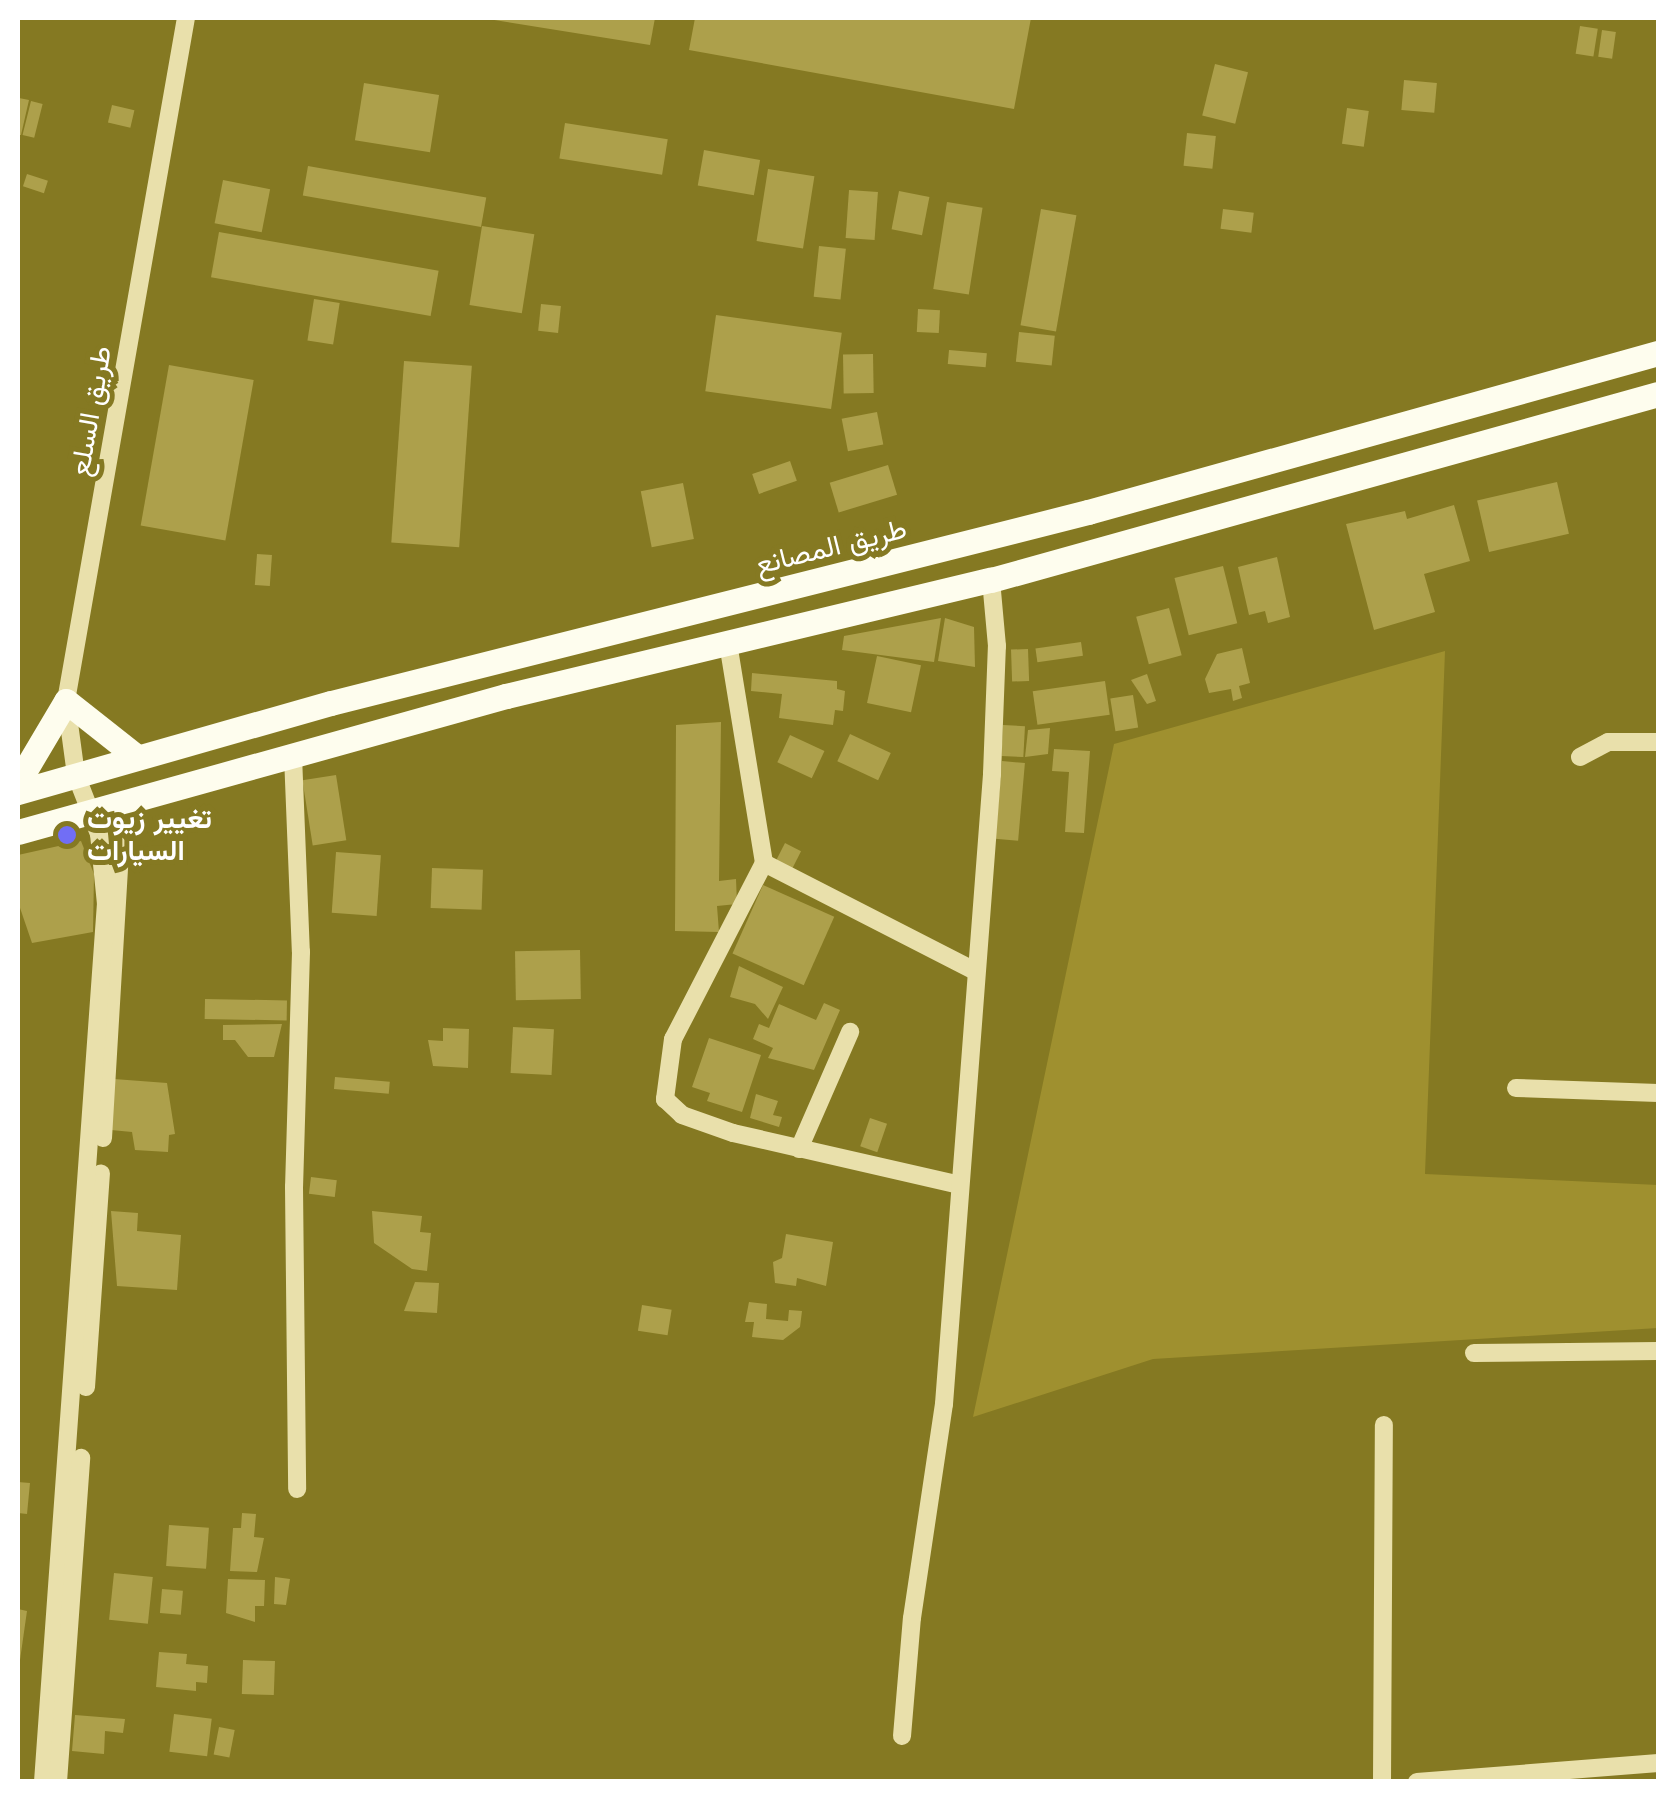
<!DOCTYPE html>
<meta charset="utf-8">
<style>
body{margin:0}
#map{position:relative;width:1676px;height:1799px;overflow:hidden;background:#857922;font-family:Jost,Vazirmatn,sans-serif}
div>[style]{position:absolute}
.green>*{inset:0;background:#9f902f}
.building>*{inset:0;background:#ada04b;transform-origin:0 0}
.minor>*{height:18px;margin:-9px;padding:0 9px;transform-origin:9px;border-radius:9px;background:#e9e0ab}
.major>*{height:25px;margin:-12.5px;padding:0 12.5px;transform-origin:12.5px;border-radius:12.5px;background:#fefdee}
.dots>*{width:28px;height:28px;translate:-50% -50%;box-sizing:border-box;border:5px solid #857922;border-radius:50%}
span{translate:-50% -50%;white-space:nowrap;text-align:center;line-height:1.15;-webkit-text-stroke:10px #857922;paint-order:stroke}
.street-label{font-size:28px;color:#fff}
.poi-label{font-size:28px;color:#fff;font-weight:700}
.left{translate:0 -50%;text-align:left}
.frame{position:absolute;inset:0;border:20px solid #fff;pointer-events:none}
</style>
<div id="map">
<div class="green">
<i style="clip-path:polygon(1445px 651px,1425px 1174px,1658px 1185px,1658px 1328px,1153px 1359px,973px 1417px,1114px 744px)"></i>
</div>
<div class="building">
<i style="clip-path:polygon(482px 18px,655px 18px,650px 45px)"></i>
<i style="clip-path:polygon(695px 18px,1031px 18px,1014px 109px,689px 50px)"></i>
<i style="left:1580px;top:26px;width:18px;height:28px;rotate:9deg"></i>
<i style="left:1602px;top:30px;width:14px;height:27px;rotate:8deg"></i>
<i style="left:1215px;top:64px;width:34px;height:53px;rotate:14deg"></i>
<i style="left:1404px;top:80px;width:33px;height:30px;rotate:5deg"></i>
<i style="left:364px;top:83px;width:76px;height:58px;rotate:9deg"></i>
<i style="clip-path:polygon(19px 98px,29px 100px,21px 135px,18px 135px)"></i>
<i style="left:31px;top:101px;width:12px;height:35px;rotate:14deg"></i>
<i style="left:112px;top:105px;width:23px;height:18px;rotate:13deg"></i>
<i style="left:1347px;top:108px;width:22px;height:36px;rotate:8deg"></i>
<i style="left:565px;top:123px;width:104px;height:36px;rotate:9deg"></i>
<i style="left:1187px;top:133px;width:29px;height:33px;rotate:6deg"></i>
<i style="left:704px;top:150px;width:57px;height:36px;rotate:10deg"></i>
<i style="left:308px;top:166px;width:181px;height:30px;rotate:10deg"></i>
<i style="left:768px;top:169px;width:47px;height:73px;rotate:9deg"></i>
<i style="left:27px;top:174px;width:22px;height:13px;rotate:18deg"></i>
<i style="left:223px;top:180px;width:48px;height:44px;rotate:11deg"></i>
<i style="left:849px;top:190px;width:29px;height:48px;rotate:4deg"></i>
<i style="left:899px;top:191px;width:31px;height:39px;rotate:11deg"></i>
<i style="left:947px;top:202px;width:36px;height:88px;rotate:9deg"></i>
<i style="left:1041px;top:209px;width:36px;height:118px;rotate:10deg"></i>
<i style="left:1223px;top:209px;width:31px;height:20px;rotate:7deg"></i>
<i style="left:482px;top:226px;width:53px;height:80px;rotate:9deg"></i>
<i style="left:219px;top:232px;width:223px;height:46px;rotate:10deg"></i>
<i style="left:819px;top:246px;width:27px;height:51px;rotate:6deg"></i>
<i style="left:314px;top:299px;width:26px;height:42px;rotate:9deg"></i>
<i style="left:541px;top:304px;width:20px;height:27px;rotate:6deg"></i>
<i style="left:918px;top:309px;width:22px;height:23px;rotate:3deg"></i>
<i style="left:716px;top:315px;width:127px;height:77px;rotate:8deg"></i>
<i style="left:1019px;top:332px;width:36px;height:30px;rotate:6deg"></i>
<i style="left:949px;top:350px;width:38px;height:14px;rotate:5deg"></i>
<i style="left:873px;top:354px;width:39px;height:30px;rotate:89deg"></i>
<i style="left:404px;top:361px;width:68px;height:182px;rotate:4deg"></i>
<i style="left:169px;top:365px;width:86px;height:163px;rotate:10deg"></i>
<i style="left:877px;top:412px;width:33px;height:36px;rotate:79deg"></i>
<i style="left:790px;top:461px;width:21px;height:40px;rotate:71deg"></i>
<i style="left:888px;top:465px;width:31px;height:61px;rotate:73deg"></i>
<i style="left:1557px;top:482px;width:53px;height:82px;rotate:77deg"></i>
<i style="left:683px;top:483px;width:57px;height:43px;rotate:79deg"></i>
<i style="clip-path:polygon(1454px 505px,1470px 561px,1424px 574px,1435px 612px,1374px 630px,1346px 524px,1405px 511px,1407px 519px)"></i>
<i style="left:257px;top:554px;width:15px;height:31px;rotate:4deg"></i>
<i style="clip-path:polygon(1277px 557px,1290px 617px,1268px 623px,1265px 611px,1249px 615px,1238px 567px)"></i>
<i style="left:1223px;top:566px;width:59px;height:50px;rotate:76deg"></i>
<i style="left:1169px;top:608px;width:49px;height:34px;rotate:75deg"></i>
<i style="clip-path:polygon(941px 618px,934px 662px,842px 650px,844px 636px)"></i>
<i style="clip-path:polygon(945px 618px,974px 627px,975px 667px,938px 661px)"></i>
<i style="left:1081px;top:642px;width:14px;height:46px;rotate:82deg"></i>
<i style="clip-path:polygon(1242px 648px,1250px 683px,1239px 686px,1242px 698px,1233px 701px,1231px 689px,1209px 693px,1205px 679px,1217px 654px)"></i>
<i style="left:1028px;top:649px;width:32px;height:17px;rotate:88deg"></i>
<i style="left:877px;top:656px;width:45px;height:48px;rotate:12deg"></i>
<i style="clip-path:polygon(752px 673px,837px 681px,837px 689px,845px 691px,843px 711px,835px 710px,833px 725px,779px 718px,782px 694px,751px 691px)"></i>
<i style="clip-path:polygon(1147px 674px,1156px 701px,1147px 704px,1131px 680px)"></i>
<i style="left:1105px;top:681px;width:34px;height:73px;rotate:82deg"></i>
<i style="left:1133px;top:695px;width:33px;height:23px;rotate:81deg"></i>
<i style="clip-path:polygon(721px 722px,719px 881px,736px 879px,737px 904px,717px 906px,719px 932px,675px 931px,676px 725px)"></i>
<i style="left:1003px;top:725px;width:22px;height:31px;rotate:3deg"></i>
<i style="clip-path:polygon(1050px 728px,1048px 754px,1025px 757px,1028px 730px)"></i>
<i style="left:850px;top:734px;width:45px;height:30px;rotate:25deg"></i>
<i style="left:790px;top:735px;width:38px;height:30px;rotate:25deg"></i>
<i style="clip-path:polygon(1054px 749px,1090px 751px,1084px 833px,1065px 832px,1069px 772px,1052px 771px)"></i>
<i style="left:1002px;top:761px;width:23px;height:78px;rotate:5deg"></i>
<i style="left:336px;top:775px;width:66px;height:34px;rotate:81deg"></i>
<i style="clip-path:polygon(81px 841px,94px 874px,93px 932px,32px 943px,18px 902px,18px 855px)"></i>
<i style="left:785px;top:843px;width:18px;height:21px;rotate:27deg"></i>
<i style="left:336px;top:852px;width:45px;height:61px;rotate:4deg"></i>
<i style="left:432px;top:868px;width:51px;height:40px;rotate:2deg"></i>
<i style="left:763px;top:885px;width:78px;height:75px;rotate:24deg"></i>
<i style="left:580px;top:950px;width:49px;height:65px;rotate:89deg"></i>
<i style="clip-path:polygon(739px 966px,783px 987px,768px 1019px,755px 1004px,730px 997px)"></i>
<i style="left:205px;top:999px;width:82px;height:20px;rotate:1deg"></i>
<i style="clip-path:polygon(824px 1003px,840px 1010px,814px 1070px,768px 1058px,773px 1048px,753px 1039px,759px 1024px,769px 1028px,779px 1004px,816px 1020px)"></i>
<i style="clip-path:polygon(282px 1024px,274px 1057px,248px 1057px,235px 1040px,223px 1040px,223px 1025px)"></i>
<i style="left:513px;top:1027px;width:41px;height:46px;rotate:3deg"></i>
<i style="clip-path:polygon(443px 1028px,469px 1029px,468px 1068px,433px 1066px,428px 1040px,443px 1041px)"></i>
<i style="clip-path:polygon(709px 1038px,761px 1055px,742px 1112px,707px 1101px,710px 1093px,692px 1087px)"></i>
<i style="left:335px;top:1077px;width:55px;height:12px;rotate:5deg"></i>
<i style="clip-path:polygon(114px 1079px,167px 1083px,175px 1134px,169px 1135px,168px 1152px,135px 1150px,132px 1132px,111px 1130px)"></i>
<i style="clip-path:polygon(756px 1094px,778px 1101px,773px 1115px,782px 1117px,779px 1127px,750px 1118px)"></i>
<i style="left:870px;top:1118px;width:18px;height:30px;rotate:19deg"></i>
<i style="left:311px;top:1177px;width:26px;height:17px;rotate:7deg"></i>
<i style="clip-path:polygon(111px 1211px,138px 1213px,137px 1231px,181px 1235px,177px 1290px,117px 1286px)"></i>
<i style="clip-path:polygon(372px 1211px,422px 1216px,420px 1232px,431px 1233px,427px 1271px,412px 1269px,374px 1243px)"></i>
<i style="clip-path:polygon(786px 1234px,833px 1242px,826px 1286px,797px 1278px,796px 1286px,775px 1283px,773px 1262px,782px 1258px)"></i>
<i style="clip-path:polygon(415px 1282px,439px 1283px,437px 1313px,404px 1311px)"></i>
<i style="clip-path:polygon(749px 1302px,767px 1304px,766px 1319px,788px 1321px,789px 1310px,802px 1311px,800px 1327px,783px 1340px,752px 1337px,754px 1322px,745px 1322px)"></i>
<i style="left:642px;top:1305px;width:30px;height:26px;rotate:9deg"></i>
<i style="clip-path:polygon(18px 1482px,30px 1483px,27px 1514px,18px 1513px)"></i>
<i style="clip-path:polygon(242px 1513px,256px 1514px,254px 1537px,264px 1538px,257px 1572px,230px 1571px,233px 1528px,241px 1528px)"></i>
<i style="left:169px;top:1525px;width:40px;height:41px;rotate:4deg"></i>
<i style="left:114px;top:1573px;width:39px;height:47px;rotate:6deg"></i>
<i style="clip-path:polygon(275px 1577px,290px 1579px,286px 1605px,274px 1604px)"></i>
<i style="clip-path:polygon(228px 1579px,265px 1580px,264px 1606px,255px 1606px,255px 1622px,226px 1613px)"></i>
<i style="left:162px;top:1589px;width:21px;height:24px;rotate:5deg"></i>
<i style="clip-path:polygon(18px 1609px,27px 1611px,20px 1660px,18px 1660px)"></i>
<i style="clip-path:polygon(159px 1652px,187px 1654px,186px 1664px,208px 1666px,207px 1683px,196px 1682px,196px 1691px,156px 1687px)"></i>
<i style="left:243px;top:1660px;width:32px;height:34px;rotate:2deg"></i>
<i style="left:174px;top:1714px;width:38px;height:38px;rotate:7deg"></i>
<i style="clip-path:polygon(75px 1715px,125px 1719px,123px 1733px,105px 1731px,104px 1754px,72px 1751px)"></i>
<i style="left:219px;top:1727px;width:16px;height:28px;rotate:11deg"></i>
</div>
<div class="minor">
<i style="left:728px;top:643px;width:223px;rotate:80.7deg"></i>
<i style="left:764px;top:863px;width:237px;rotate:27.1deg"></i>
<i style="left:293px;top:756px;width:196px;rotate:87.7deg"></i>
<i style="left:301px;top:952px;width:235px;rotate:91.7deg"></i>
<i style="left:294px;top:1187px;width:302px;rotate:89.4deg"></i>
<i style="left:1580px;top:757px;width:32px;rotate:-28deg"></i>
<i style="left:1608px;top:742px;width:50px"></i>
<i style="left:764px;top:863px;width:198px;rotate:117.3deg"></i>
<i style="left:673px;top:1039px;width:61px;rotate:97.6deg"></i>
<i style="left:665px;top:1099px;width:23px;rotate:43deg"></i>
<i style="left:682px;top:1115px;width:54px;rotate:19.4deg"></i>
<i style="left:733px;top:1133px;width:229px;rotate:12.9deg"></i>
<i style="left:1516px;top:1088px;width:142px;rotate:2deg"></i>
<i style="left:103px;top:1138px;width:336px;rotate:-86.6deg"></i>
<i style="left:799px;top:1149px;width:128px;rotate:-66.4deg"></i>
<i style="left:1474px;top:1353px;width:184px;rotate:-0.6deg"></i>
<i style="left:86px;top:1387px;width:214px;rotate:-86deg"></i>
<i style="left:902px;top:1736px;width:118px;rotate:-85.2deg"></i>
<i style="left:912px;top:1618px;width:216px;rotate:-81.5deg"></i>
<i style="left:944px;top:1404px;width:632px;rotate:-85.64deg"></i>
<i style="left:992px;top:774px;width:128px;rotate:-87.8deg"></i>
<i style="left:997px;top:646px;width:66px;rotate:-95.2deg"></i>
<i style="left:43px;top:1782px;width:880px;rotate:-85.9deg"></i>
<i style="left:106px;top:904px;width:70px;rotate:-95.7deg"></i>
<i style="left:99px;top:834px;width:63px;rotate:-111.3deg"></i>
<i style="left:76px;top:775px;width:75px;rotate:-97.7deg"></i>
<i style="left:66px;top:701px;width:693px;rotate:-80.04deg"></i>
<i style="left:58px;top:1782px;width:325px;rotate:-85.9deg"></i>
<i style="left:1382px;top:1782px;width:357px;rotate:-89.7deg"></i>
<i style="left:1417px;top:1782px;width:242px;rotate:-4.5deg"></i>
</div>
<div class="major">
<i style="left:18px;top:782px;width:94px;rotate:-59.3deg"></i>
<i style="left:66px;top:701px;width:90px;rotate:38.3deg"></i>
<i style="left:18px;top:792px;width:325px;rotate:-15.9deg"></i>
<i style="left:331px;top:703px;width:781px;rotate:-14.16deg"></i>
<i style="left:1088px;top:512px;width:592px;rotate:-15.59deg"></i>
<i style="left:18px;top:832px;width:507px;rotate:-15.57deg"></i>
<i style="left:506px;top:696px;width:499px;rotate:-13.5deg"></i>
<i style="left:991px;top:580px;width:692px;rotate:-15.58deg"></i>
</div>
<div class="dots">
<i style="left:67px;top:835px;background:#716ef5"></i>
</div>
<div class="street-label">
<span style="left:91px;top:411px;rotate:-80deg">طريق السلع</span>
<span style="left:831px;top:547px;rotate:-14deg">طريق المصانع</span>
</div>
<div class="poi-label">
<span class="left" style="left:87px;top:835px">تغيير زيوت<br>السيارات</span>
</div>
<div class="frame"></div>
</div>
